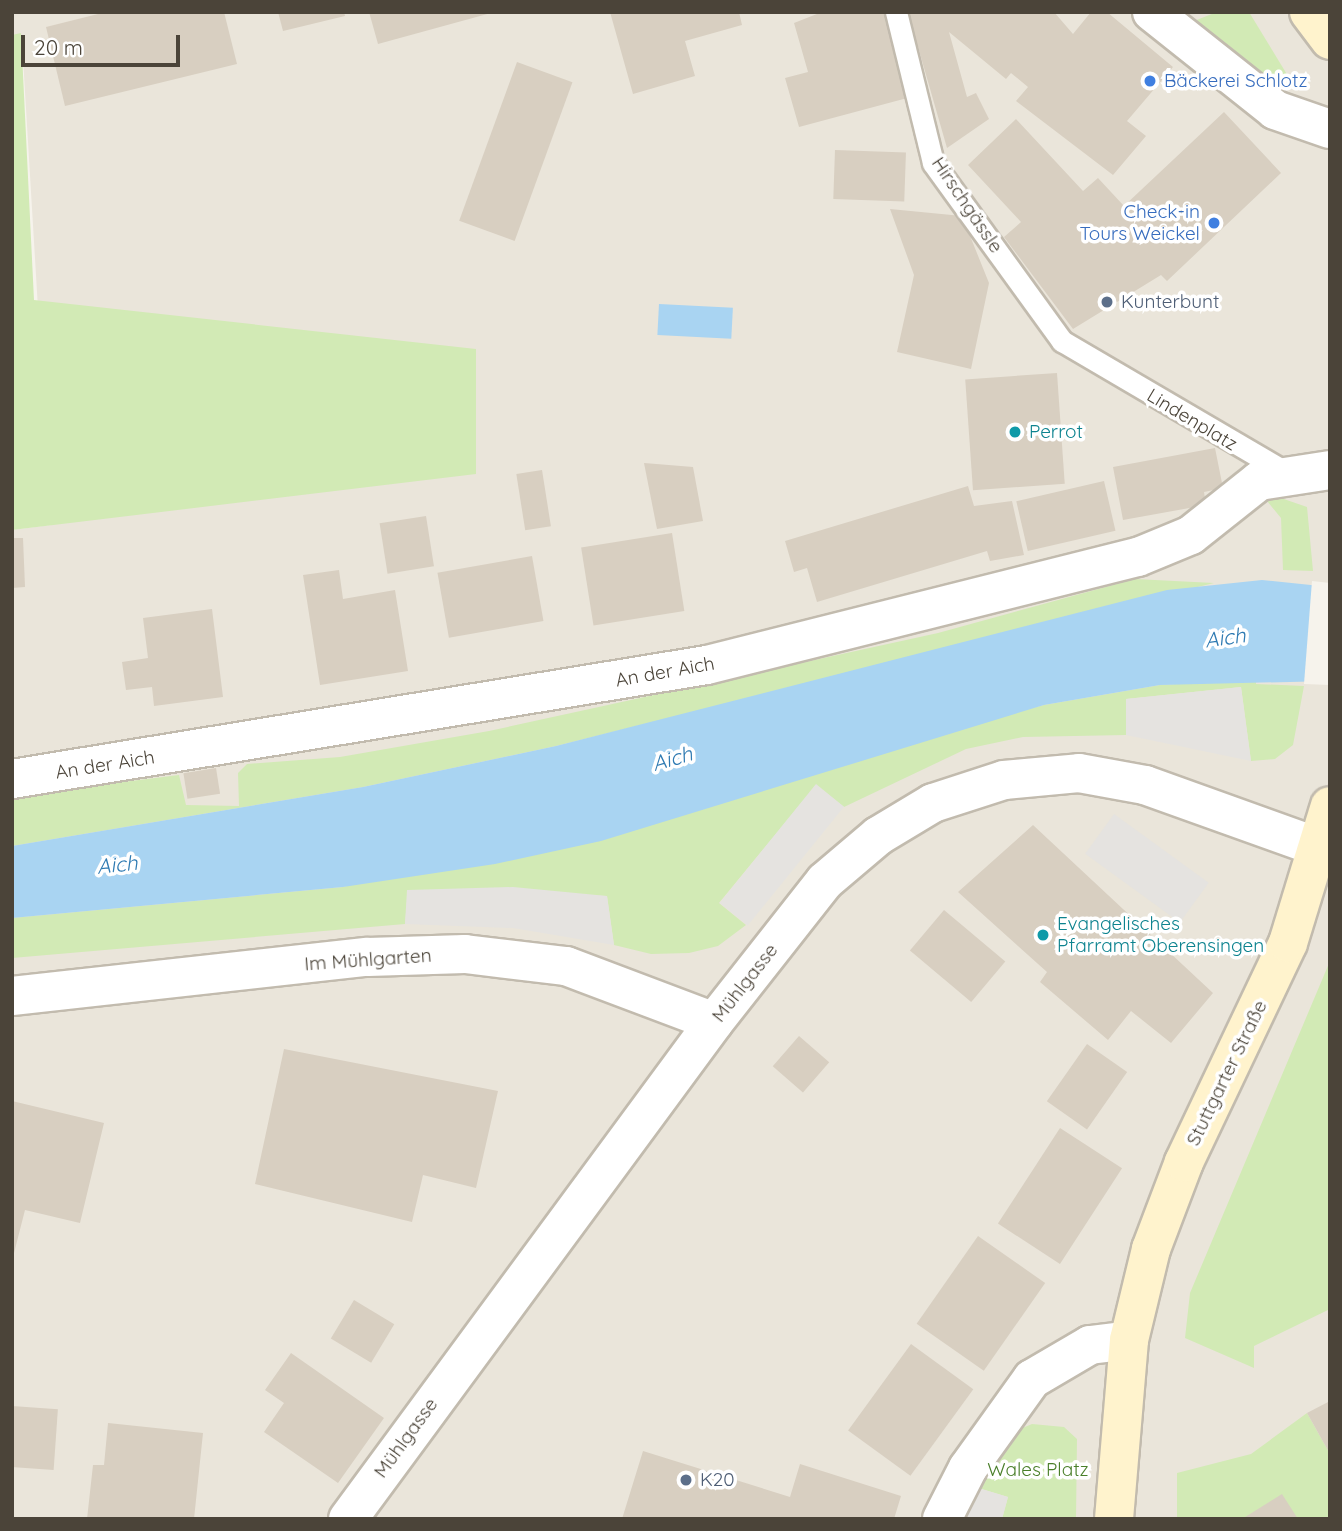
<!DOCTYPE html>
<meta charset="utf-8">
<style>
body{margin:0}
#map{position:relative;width:1342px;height:1531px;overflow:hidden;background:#f6f3ec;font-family:Quicksand,sans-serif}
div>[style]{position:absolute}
.residential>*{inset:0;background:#eae5da}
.green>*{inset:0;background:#d2eab5}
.parking>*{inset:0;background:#e5e3e0;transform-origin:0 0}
.water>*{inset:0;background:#a9d4f2;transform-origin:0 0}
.pier>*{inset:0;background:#f6f3ec}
.building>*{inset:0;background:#d8cfc1;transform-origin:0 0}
.roads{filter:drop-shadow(2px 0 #c2bbae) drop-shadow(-2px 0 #c2bbae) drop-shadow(0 2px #c2bbae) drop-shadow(0 -2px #c2bbae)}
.lane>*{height:21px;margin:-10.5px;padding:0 10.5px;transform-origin:10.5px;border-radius:10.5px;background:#fff}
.street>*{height:38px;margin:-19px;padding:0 19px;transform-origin:19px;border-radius:19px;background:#fff}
.secondary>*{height:38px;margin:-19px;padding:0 19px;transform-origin:19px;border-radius:19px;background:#fff3cd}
.dots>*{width:19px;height:19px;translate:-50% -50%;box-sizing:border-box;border:4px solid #fff;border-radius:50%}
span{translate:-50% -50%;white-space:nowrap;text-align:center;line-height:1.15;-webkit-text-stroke:7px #fff;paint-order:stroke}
.shop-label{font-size:19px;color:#366cbe}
.left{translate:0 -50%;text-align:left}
.right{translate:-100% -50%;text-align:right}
.street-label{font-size:19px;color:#4b4439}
.service-label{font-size:19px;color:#4e5e75}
.culture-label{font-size:19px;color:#0d838f}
.park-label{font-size:19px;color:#4a7f2a}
.water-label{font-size:21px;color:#2e7ab2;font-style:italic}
.frame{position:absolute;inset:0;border:14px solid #4b4439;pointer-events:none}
.scale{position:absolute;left:21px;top:35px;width:159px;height:32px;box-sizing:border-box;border:4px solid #4b4439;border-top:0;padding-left:9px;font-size:21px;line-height:24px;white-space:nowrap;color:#4b4439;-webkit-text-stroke:5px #fff;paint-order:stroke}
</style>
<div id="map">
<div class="residential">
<i style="clip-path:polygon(12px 12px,1330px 12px,1330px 1519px,12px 1519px,12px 530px,51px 525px,22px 42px,12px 46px)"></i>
</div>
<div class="green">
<i style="clip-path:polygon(1217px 12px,1249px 12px,1291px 81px,1288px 88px,1274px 89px,1194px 21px)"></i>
<i style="clip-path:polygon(21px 33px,34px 300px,476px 349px,476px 474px,12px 530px,12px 35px)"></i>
<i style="clip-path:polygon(1278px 497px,1307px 507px,1313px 571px,1283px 570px,1281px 518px,1267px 501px)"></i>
<i style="clip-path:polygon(1135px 579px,1214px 583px,556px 746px,363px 787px,12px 846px,12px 796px,179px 775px,186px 805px,239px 806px,238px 773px,247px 764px,340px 757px,489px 731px,938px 633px)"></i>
<i style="clip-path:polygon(1256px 679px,1256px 684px,1304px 686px,1293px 745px,1275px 759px,1251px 761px,1241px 687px,1126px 699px,1126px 735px,1023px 737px,966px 749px,844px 807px,816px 785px,719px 903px,746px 925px,718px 946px,689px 953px,651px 954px,614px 945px,607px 896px,408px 890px,405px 924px,12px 958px,12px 918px,343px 887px,1044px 705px,1160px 685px)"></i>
<i style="clip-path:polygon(1330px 961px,1330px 1309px,1254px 1346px,1254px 1368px,1185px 1338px,1190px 1293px)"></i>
<i style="clip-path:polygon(1307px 1413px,1330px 1454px,1330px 1519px,1177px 1519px,1177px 1473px,1251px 1454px)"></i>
<i style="clip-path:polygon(1032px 1424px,1064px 1427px,1077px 1439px,1076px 1519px,1002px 1519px,1008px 1497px,975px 1487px,1020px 1429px)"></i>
</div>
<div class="parking">
<i style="clip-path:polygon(1241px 687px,1251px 761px,1126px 735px,1126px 699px)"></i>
<i style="left:816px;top:784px;width:36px;height:153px;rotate:39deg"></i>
<i style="left:1114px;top:814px;width:117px;height:49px;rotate:36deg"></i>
<i style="clip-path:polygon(513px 887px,607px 896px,614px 945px,513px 928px,405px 924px,407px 890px)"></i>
<i style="clip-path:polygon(975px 1487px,1008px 1497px,1002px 1519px,964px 1519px)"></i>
</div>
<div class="water">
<i style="left:659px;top:304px;width:74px;height:31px;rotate:3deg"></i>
<i style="clip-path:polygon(1262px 580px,1330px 587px,1330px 681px,1160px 685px,1044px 705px,601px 841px,495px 864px,343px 887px,12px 918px,12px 846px,363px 787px,556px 746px,1167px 590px)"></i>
</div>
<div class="pier">
<i style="clip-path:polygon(1312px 581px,1330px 583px,1330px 685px,1304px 684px)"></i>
</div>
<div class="building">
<i style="clip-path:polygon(106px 12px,224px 12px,237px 64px,65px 106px,46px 27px)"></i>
<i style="clip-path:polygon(278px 12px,344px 12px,345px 16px,283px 31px)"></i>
<i style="clip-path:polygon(369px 12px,491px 12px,491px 13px,378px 44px)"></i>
<i style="clip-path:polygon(610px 12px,739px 12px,742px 25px,685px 41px,695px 76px,633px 94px)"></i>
<i style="clip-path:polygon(822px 12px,887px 12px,911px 97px,799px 127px,785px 78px,808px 72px,794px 23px)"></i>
<i style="clip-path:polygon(908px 12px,1054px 12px,1073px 34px,1091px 12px,1107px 12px,1173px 67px,1127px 121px,1146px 136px,1113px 175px,1016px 101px,1028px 87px,1011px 73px,1006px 79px,949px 32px,967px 97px,976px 93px,989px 119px,947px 148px)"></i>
<i style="left:517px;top:62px;width:59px;height:169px;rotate:20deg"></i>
<i style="clip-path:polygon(1224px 112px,1281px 173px,1167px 281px,1161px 275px,1073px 329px,1004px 237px,1021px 222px,968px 165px,1016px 119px,1083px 191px,1098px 178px,1124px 206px)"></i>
<i style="left:835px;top:150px;width:71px;height:49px;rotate:2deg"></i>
<i style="clip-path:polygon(890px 209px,962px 216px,989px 283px,971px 369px,897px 352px,914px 275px)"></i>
<i style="left:1057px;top:373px;width:111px;height:92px;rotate:86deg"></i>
<i style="clip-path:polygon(1215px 448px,1223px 488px,1204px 492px,1206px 505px,1123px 520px,1113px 467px)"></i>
<i style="clip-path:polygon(644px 463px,693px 467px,703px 521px,657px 529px)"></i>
<i style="left:542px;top:470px;width:57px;height:26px;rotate:81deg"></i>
<i style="left:1104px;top:481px;width:51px;height:90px;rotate:77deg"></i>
<i style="clip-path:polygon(968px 486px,974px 506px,1012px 501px,1024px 555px,990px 561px,987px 551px,817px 602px,807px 568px,794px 572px,785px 541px)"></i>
<i style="left:426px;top:516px;width:51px;height:47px;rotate:81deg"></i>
<i style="left:672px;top:533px;width:79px;height:92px;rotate:81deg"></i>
<i style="clip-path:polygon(12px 538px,23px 538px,25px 587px,12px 588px)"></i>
<i style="left:532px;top:556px;width:66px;height:96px;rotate:80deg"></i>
<i style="clip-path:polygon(339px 570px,343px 599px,395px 590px,408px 671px,320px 685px,303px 575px)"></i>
<i style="clip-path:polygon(212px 609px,223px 697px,154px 706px,152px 687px,126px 690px,122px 662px,148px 658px,143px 618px)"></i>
<i style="left:216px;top:768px;width:26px;height:33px;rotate:81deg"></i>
<i style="clip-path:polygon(1033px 825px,1213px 993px,1171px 1043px,1131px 1011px,1108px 1040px,1040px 982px,1047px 972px,958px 892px)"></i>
<i style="left:944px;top:910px;width:80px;height:53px;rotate:40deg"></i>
<i style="left:799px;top:1036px;width:40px;height:40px;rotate:41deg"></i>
<i style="left:1087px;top:1044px;width:49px;height:70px;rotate:35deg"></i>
<i style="clip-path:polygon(284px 1049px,498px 1091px,476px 1188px,423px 1175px,412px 1222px,255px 1184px)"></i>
<i style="clip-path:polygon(12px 1101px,104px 1123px,80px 1223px,25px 1210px,13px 1257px)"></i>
<i style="left:1060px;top:1128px;width:74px;height:114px;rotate:33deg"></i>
<i style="left:978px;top:1236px;width:82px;height:107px;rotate:35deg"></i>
<i style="left:354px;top:1300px;width:47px;height:45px;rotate:31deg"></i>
<i style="left:911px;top:1344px;width:77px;height:107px;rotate:36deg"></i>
<i style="clip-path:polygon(291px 1353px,384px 1418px,338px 1483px,264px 1432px,284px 1403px,265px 1390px)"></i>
<i style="clip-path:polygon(1330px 1401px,1330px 1454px,1307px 1413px)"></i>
<i style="left:12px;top:1406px;width:46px;height:61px;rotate:4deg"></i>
<i style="clip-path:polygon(108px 1423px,203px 1433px,194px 1519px,87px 1519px,93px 1465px,104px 1465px)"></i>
<i style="clip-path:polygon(643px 1451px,790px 1497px,800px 1464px,901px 1496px,894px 1519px,622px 1519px)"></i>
<i style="clip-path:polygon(1282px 1494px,1298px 1519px,1242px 1519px)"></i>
</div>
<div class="roads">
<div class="lane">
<i style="left:896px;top:12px;width:155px;rotate:76.2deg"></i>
<i style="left:933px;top:163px;width:220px;rotate:54.1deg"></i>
<i style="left:1062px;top:341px;width:261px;rotate:30.4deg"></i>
</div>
<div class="street">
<i style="left:1152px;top:12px;width:157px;rotate:38.5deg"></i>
<i style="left:1275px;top:110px;width:58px;rotate:19.1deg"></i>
<i style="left:12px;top:779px;width:704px;rotate:-9.32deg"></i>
<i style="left:707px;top:665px;width:444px;rotate:-14.1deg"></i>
<i style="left:1138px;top:557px;width:57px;rotate:-22.5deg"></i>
<i style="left:1191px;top:535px;width:87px;rotate:-38.5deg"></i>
<i style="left:1259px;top:481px;width:72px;rotate:-8.8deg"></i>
<i style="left:12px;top:996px;width:358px;rotate:-6.3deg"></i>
<i style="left:368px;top:957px;width:97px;rotate:-1.8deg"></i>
<i style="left:465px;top:954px;width:102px;rotate:6.8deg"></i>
<i style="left:566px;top:966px;width:158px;rotate:20.7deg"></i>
<i style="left:348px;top:1519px;width:617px;rotate:-53.63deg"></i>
<i style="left:714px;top:1022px;width:179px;rotate:-51.8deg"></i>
<i style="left:825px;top:881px;width:70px;rotate:-40.3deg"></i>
<i style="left:878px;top:836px;width:64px;rotate:-31deg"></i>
<i style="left:933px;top:803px;width:75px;rotate:-17.9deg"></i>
<i style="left:1004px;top:780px;width:75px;rotate:-5.3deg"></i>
<i style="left:1079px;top:773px;width:67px;rotate:10.3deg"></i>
<i style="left:1145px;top:785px;width:187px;rotate:19.7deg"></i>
<i style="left:942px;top:1519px;width:57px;rotate:-63deg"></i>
<i style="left:968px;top:1468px;width:110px;rotate:-54.3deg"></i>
<i style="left:1032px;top:1379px;width:67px;rotate:-30.4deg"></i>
<i style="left:1090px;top:1345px;width:39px;rotate:-7deg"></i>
</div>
<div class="secondary">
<i style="left:1309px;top:12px;width:35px;rotate:53deg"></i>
<i style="left:1114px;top:1519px;width:180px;rotate:-85.2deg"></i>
<i style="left:1129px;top:1340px;width:94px;rotate:-76.4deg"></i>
<i style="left:1151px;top:1249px;width:93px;rotate:-69.2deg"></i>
<i style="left:1184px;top:1162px;width:242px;rotate:-64.6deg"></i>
<i style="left:1288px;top:943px;width:143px;rotate:-73deg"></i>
</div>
</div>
<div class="dots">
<i style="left:1150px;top:81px;background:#3f7fe0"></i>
<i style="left:1214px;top:223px;background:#3f7fe0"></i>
<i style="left:1107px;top:302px;background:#5c6f8a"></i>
<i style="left:1015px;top:432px;background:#0f9aa8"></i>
<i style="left:1043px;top:935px;background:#0f9aa8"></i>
<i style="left:686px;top:1480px;background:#5c6f8a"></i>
</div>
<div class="shop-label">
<span class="left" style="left:1164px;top:81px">Bäckerei Schlotz</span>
<span class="right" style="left:1200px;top:223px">Check-in<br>Tours Weickel</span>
</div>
<div class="street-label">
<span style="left:967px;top:205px;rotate:56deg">Hirschgässle</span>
<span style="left:1192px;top:420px;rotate:31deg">Lindenplatz</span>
<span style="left:665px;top:672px;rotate:-10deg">An der Aich</span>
<span style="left:105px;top:765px;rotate:-9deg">An der Aich</span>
<span style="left:368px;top:960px;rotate:-4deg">Im Mühlgarten</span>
<span style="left:745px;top:983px;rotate:-52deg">Mühlgasse</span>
<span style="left:1227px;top:1073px;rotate:-64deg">Stuttgarter Straße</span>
<span style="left:406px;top:1438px;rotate:-54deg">Mühlgasse</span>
</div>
<div class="service-label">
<span class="left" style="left:1121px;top:302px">Kunterbunt</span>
<span class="left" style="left:700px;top:1480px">K20</span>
</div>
<div class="culture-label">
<span class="left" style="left:1029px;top:432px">Perrot</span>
<span class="left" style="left:1057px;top:935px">Evangelisches<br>Pfarramt Oberensingen</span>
</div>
<div class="park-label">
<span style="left:1038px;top:1470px">Wales Platz</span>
</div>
<div class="water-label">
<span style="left:1225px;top:637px;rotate:-8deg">Aich</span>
<span style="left:672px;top:758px;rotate:-16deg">Aich</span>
<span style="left:117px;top:864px;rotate:-6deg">Aich</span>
</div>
<div class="frame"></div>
<div class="scale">20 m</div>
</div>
